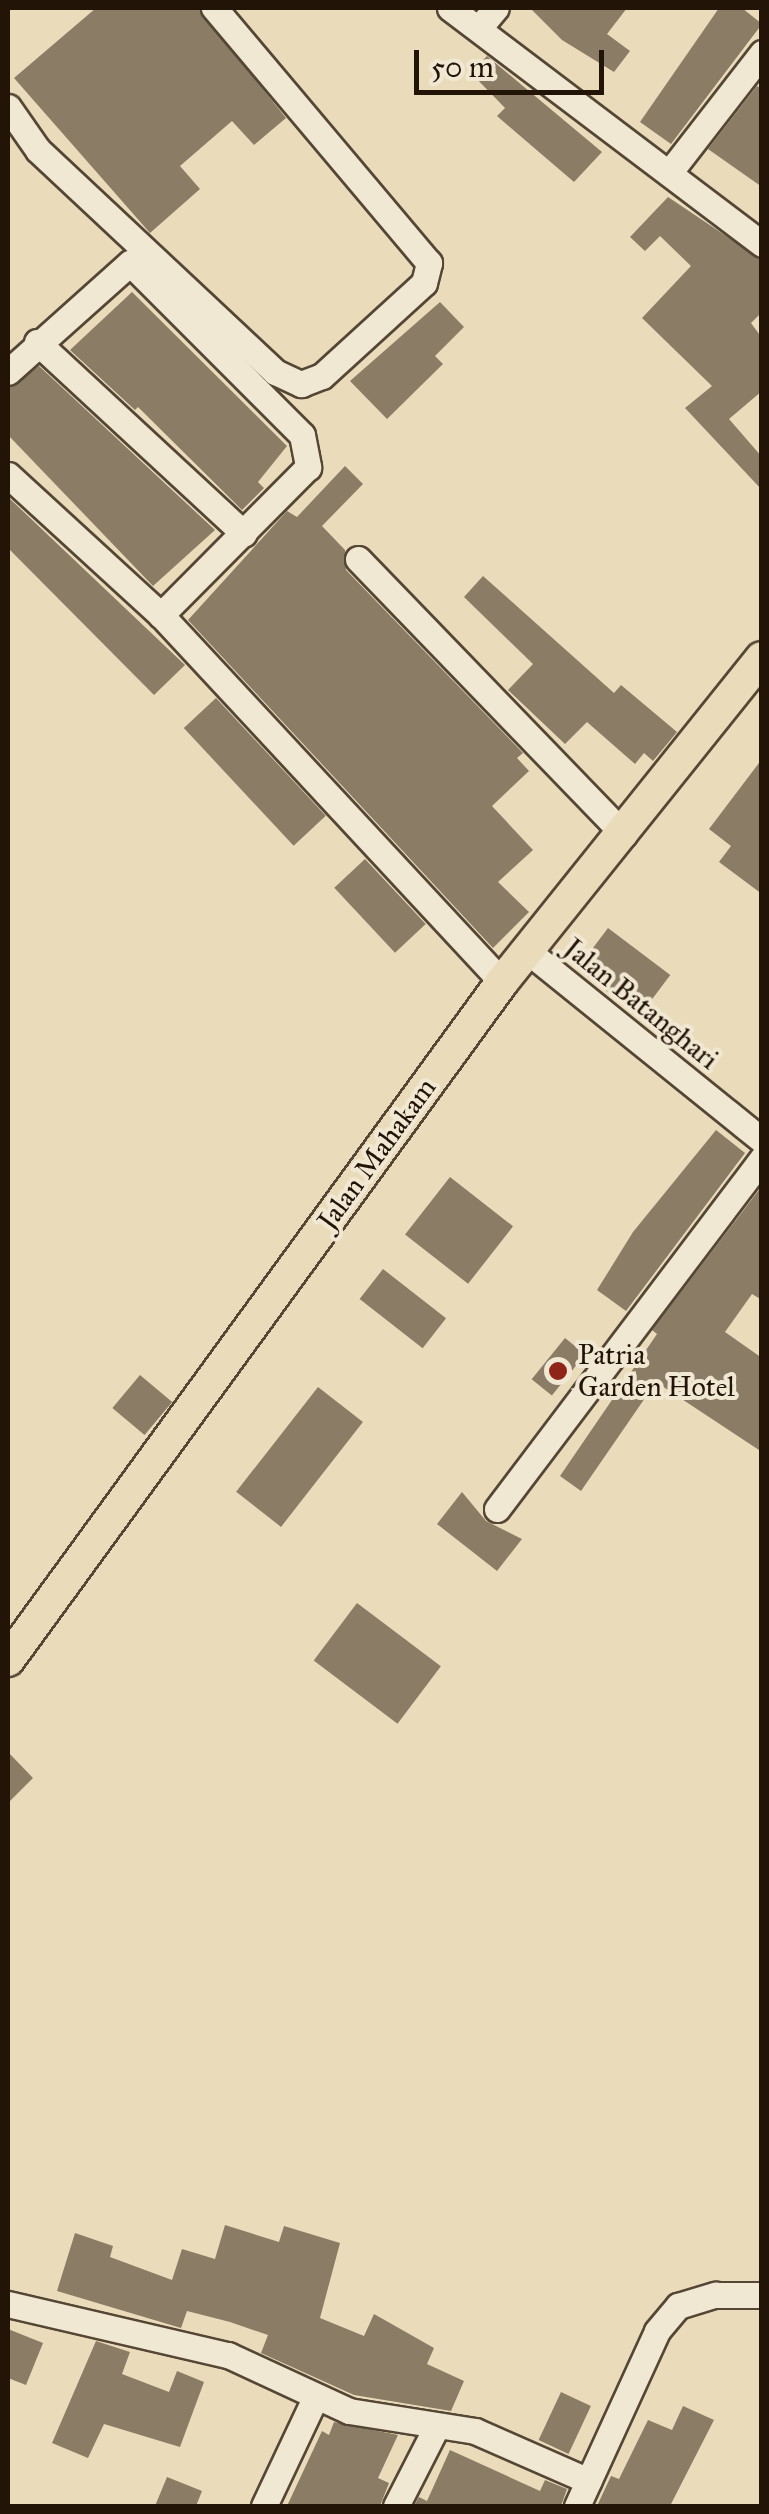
<!DOCTYPE html>
<style>
body{margin:0}
#map{position:relative;width:769px;height:2514px;overflow:hidden;background:#eadcbb;font-family:"IM FELL Great Primer",serif}
div>[style]{position:absolute}
.building>*{inset:0;background:#8a7c65;transform-origin:0 0}
.roads{filter:drop-shadow(2px 0 #554635) drop-shadow(-2px 0 #554635) drop-shadow(0 2px #554635) drop-shadow(0 -2px #554635)}
.minor>*{height:25px;margin:-12.5px;padding:0 12.5px;transform-origin:12.5px;border-radius:12.5px;background:#f1e8d3}
.major>*{height:32px;margin:-16px;padding:0 16px;transform-origin:16px;border-radius:16px;background:#eadcbb}
.dots>*{width:28px;height:28px;translate:-50% -50%;box-sizing:border-box;border:5px solid #f1e8d3;border-radius:50%}
span{translate:-50% -50%;white-space:nowrap;text-align:center;line-height:1.15;-webkit-text-stroke:8px #f1e8d3;paint-order:stroke}
.street-label{font-size:28px;color:#231408}
.poi-label{font-size:28px;color:#231408}
.left{translate:0 -50%;text-align:left}
.frame{position:absolute;inset:0;border:10px solid #231408;pointer-events:none}
.scale{position:absolute;left:414px;top:50px;width:190px;height:45px;box-sizing:border-box;border:5px solid #231408;border-top:0;padding-left:12px;font-size:30px;line-height:35px;white-space:nowrap;color:#231408;-webkit-text-stroke:8px #f1e8d3;paint-order:stroke}
</style>
<div id="map">
<div class="building">
<i style="clip-path:polygon(96px 8px,198px 8px,286px 118px,254px 145px,232px 121px,180px 166px,200px 189px,150px 233px,14px 78px)"></i>
<i style="clip-path:polygon(530px 8px,627px 8px,607px 34px,630px 51px,614px 72px,562px 40px)"></i>
<i style="clip-path:polygon(719px 8px,742px 8px,762px 24px,671px 144px,640px 122px)"></i>
<i style="clip-path:polygon(487px 56px,602px 152px,574px 182px,497px 116px,505px 108px,471px 73px)"></i>
<i style="clip-path:polygon(757px 86px,762px 89px,762px 187px,708px 149px)"></i>
<i style="clip-path:polygon(668px 197px,762px 260px,762px 312px,751px 323px,762px 338px,762px 391px,729px 419px,762px 457px,762px 490px,685px 408px,712px 386px,642px 318px,691px 266px,660px 236px,645px 251px,630px 237px)"></i>
<i style="clip-path:polygon(132px 292px,287px 446px,258px 482px,264px 488px,242px 510px,138px 407px,135px 410px,70px 350px)"></i>
<i style="clip-path:polygon(440px 302px,464px 327px,435px 356px,443px 364px,387px 419px,350px 381px)"></i>
<i style="clip-path:polygon(39px 366px,215px 530px,153px 586px,8px 435px,8px 388px)"></i>
<i style="clip-path:polygon(345px 466px,363px 484px,322px 526px,345px 550px,346px 570px,523px 753px,517px 758px,529px 771px,492px 806px,533px 850px,498px 882px,529px 912px,493px 948px,188px 620px,287px 511px,297px 517px)"></i>
<i style="clip-path:polygon(8px 497px,185px 665px,154px 695px,8px 548px)"></i>
<i style="clip-path:polygon(483px 576px,614px 693px,621px 685px,677px 732px,653px 761px,644px 753px,635px 764px,587px 722px,565px 744px,508px 690px,533px 664px,464px 597px)"></i>
<i style="left:216px;top:698px;width:161px;height:44px;rotate:47deg"></i>
<i style="clip-path:polygon(762px 759px,762px 894px,719px 862px,731px 846px,709px 829px)"></i>
<i style="left:365px;top:859px;width:89px;height:42px;rotate:47deg"></i>
<i style="left:608px;top:928px;width:78px;height:51px;rotate:37deg"></i>
<i style="clip-path:polygon(716px 1130px,745px 1153px,626px 1311px,597px 1290px,633px 1232px)"></i>
<i style="left:450px;top:1177px;width:80px;height:73px;rotate:38deg"></i>
<i style="clip-path:polygon(762px 1186px,762px 1300px,752px 1294px,725px 1332px,762px 1358px,762px 1452px,656px 1382px,581px 1491px,560px 1476px,657px 1334px,652px 1330px)"></i>
<i style="left:383px;top:1269px;width:80px;height:38px;rotate:38deg"></i>
<i style="left:565px;top:1338px;width:26px;height:53px;rotate:39deg"></i>
<i style="left:140px;top:1375px;width:42px;height:43px;rotate:40deg"></i>
<i style="left:318px;top:1387px;width:57px;height:133px;rotate:38deg"></i>
<i style="clip-path:polygon(462px 1492px,486px 1521px,522px 1539px,497px 1571px,437px 1524px)"></i>
<i style="left:357px;top:1603px;width:105px;height:72px;rotate:37deg"></i>
<i style="clip-path:polygon(8px 1752px,33px 1778px,8px 1803px)"></i>
<i style="clip-path:polygon(225px 2225px,279px 2242px,284px 2226px,340px 2243px,320px 2318px,364px 2336px,374px 2314px,434px 2348px,427px 2364px,464px 2381px,451px 2411px,354px 2395px,261px 2353px,268px 2335px,230px 2322px,187px 2311px,181px 2328px,57px 2291px,75px 2233px,113px 2246px,110px 2257px,172px 2280px,182px 2249px,215px 2259px)"></i>
<i style="clip-path:polygon(8px 2329px,43px 2343px,26px 2385px,8px 2378px)"></i>
<i style="clip-path:polygon(96px 2341px,130px 2352px,122px 2374px,169px 2392px,177px 2371px,204px 2382px,180px 2447px,104px 2424px,88px 2458px,52px 2443px)"></i>
<i style="left:561px;top:2392px;width:33px;height:53px;rotate:25deg"></i>
<i style="clip-path:polygon(683px 2406px,714px 2420px,670px 2506px,597px 2506px,611px 2476px,619px 2479px,648px 2420px,672px 2430px)"></i>
<i style="clip-path:polygon(334px 2422px,398px 2435px,378px 2478px,389px 2483px,380px 2506px,287px 2506px,322px 2431px,329px 2435px)"></i>
<i style="clip-path:polygon(450px 2450px,540px 2491px,545px 2480px,567px 2489px,561px 2506px,414px 2506px,419px 2497px,427px 2501px)"></i>
<i style="clip-path:polygon(167px 2477px,202px 2491px,196px 2506px,155px 2506px)"></i>
</div>
<div class="roads">
<div class="minor">
<i style="left:450px;top:8px;width:391px;rotate:37.1deg"></i>
<i style="left:479px;top:28px;width:26px;rotate:-50deg"></i>
<i style="left:8px;top:107px;width:52px;rotate:55.1deg"></i>
<i style="left:38px;top:150px;width:325px;rotate:43.1deg"></i>
<i style="left:275px;top:372px;width:29px;rotate:25deg"></i>
<i style="left:301px;top:384px;width:22px;rotate:-21deg"></i>
<i style="left:322px;top:376px;width:138px;rotate:-42.4deg"></i>
<i style="left:424px;top:283px;width:21px;rotate:-76deg"></i>
<i style="left:429px;top:263px;width:334px;rotate:-130.1deg"></i>
<i style="left:669px;top:173px;width:152px;rotate:-52.2deg"></i>
<i style="left:37px;top:342px;width:282px;rotate:42.8deg"></i>
<i style="left:8px;top:372px;width:164px;rotate:-41.8deg"></i>
<i style="left:130px;top:263px;width:243px;rotate:45deg"></i>
<i style="left:302px;top:435px;width:33px;rotate:79deg"></i>
<i style="left:308px;top:467px;width:209px;rotate:134.8deg"></i>
<i style="left:8px;top:475px;width:207px;rotate:42.5deg"></i>
<i style="left:161px;top:615px;width:501px;rotate:47.1deg"></i>
<i style="left:358px;top:559px;width:383px;rotate:46deg"></i>
<i style="left:530px;top:953px;width:298px;rotate:38.9deg"></i>
<i style="left:497px;top:1509px;width:440px;rotate:-52.9deg"></i>
<i style="left:8px;top:2304px;width:226px;rotate:13.1deg"></i>
<i style="left:228px;top:2355px;width:133px;rotate:24.8deg"></i>
<i style="left:349px;top:2411px;width:128px;rotate:9deg"></i>
<i style="left:475px;top:2431px;width:124px;rotate:23.7deg"></i>
<i style="left:264px;top:2506px;width:119px;rotate:-64.7deg"></i>
<i style="left:396px;top:2506px;width:88px;rotate:-62.9deg"></i>
<i style="left:577px;top:2506px;width:192px;rotate:-65.4deg"></i>
<i style="left:657px;top:2331px;width:33px;rotate:-50deg"></i>
<i style="left:678px;top:2306px;width:39px;rotate:-17deg"></i>
<i style="left:715px;top:2295px;width:47px"></i>
</div>
<div class="major">
<i style="left:8px;top:1660px;width:839px;rotate:-53.92deg"></i>
<i style="left:502px;top:982px;width:415px;rotate:-51.3deg"></i>
</div>
</div>
<div class="dots">
<i style="left:558px;top:1371px;background:#8f2418"></i>
</div>
<div class="street-label">
<span style="left:641px;top:1004px;rotate:39deg">Jalan Batanghari</span>
<span style="left:377px;top:1154px;rotate:-54deg">Jalan Mahakam</span>
</div>
<div class="poi-label">
<span class="left" style="left:578px;top:1371px">Patria<br>Garden Hotel</span>
</div>
<div class="frame"></div>
<div class="scale">50 m</div>
</div>
